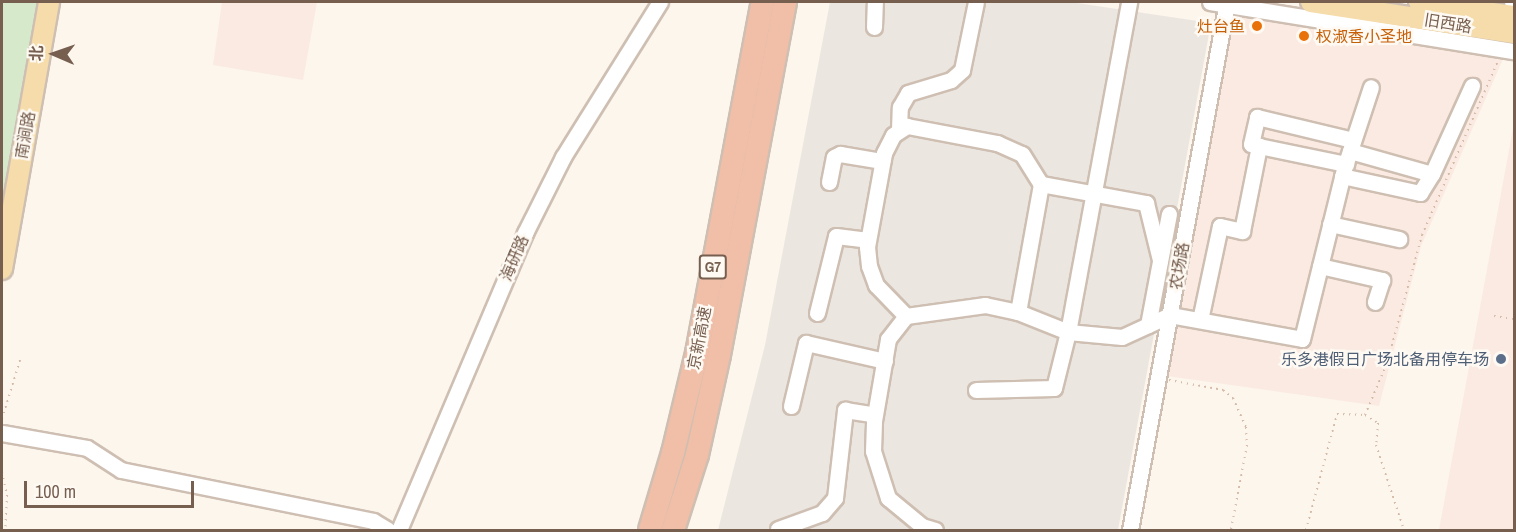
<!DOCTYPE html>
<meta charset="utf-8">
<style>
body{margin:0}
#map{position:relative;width:1516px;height:532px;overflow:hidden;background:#fcf6ed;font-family:"Archivo Narrow","Noto Sans SC",sans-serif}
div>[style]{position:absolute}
.commercial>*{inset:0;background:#fbeae1}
.industrial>*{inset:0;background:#ece6e1}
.green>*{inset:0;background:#d6eacb}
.path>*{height:2px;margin-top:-1px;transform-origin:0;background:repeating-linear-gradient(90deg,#d5bba8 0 1.5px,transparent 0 6px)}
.roads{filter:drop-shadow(2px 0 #cebfb2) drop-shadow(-2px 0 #cebfb2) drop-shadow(0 2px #cebfb2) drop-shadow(0 -2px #cebfb2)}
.minor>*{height:15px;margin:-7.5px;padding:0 7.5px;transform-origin:7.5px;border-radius:7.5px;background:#fff}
.major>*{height:20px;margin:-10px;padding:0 10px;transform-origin:10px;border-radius:10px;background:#f5dcaa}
.highway>*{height:22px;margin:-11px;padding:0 11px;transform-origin:11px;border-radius:11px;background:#f1bea8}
.dots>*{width:16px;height:16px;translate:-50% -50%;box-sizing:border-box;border:3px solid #fefaf3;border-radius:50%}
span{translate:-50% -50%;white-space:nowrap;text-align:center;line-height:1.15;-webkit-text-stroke:5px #fefaf3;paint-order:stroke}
.shield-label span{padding:2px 4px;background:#fefaf3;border:2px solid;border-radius:4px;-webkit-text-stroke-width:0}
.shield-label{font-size:15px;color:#775f50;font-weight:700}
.street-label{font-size:16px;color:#775f50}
.food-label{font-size:16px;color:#c56008}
.right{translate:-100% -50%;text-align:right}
.left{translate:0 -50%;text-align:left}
.service-label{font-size:16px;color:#4e5e75}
.frame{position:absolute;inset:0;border:3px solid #775f50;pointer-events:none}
.north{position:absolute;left:24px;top:24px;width:60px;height:60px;-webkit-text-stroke:4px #fefaf3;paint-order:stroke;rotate:272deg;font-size:16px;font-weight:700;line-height:24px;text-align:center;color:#775f50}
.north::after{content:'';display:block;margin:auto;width:21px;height:27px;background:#775f50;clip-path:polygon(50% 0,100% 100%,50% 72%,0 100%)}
.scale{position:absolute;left:24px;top:481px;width:170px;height:27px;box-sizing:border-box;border:3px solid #775f50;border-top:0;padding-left:8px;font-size:18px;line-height:21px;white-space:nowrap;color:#775f50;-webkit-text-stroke:4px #fefaf3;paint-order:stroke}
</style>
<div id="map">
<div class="commercial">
<i style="clip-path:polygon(222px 2px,317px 2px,303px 80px,213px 65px)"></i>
<i style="clip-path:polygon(1232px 13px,1503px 59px,1421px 246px,1379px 406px,1167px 376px)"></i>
<i style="clip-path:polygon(1514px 123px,1514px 530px,1439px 530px)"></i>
</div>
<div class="industrial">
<i style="clip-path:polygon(830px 2px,1070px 2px,1211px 23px,1118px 530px,718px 530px,765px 345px)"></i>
</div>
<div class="green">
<i style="clip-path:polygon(2px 2px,41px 2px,2px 230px)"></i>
</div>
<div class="path">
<i style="left:1494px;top:316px;width:20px;rotate:9deg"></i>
<i style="left:1169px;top:380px;width:55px;rotate:10.5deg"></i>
<i style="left:1223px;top:390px;width:13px;rotate:39deg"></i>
<i style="left:1233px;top:398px;width:32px;rotate:66deg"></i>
<i style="left:1246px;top:427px;width:18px;rotate:87deg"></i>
<i style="left:1247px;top:445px;width:86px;rotate:100.7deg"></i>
<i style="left:1365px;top:415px;width:15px;rotate:32deg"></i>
<i style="left:1378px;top:423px;width:22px;rotate:95deg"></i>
<i style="left:1376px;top:445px;width:89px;rotate:71.8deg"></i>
<i style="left:2px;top:419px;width:62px;rotate:-73deg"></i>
<i style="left:2px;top:472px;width:24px;rotate:78deg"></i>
<i style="left:7px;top:495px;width:35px;rotate:93deg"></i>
<i style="left:1306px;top:530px;width:120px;rotate:-75deg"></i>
<i style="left:1337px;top:414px;width:28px;rotate:2deg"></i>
<i style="left:1365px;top:415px;width:56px;rotate:-67.1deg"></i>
<i style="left:1387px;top:363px;width:133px;rotate:-74.7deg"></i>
<i style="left:1422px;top:235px;width:190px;rotate:-66.4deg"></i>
</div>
<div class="roads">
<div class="minor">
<i style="left:1210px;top:2px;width:308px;rotate:9.2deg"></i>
<i style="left:1512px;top:2px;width:2px"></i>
<i style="left:874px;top:27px;width:25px;rotate:-88deg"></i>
<i style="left:899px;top:130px;width:23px;rotate:-88deg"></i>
<i style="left:900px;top:107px;width:16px;rotate:-60deg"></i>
<i style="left:908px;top:93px;width:45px;rotate:-16.8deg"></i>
<i style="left:951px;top:80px;width:15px;rotate:-42deg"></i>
<i style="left:962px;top:70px;width:69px;rotate:-78.4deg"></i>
<i style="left:1259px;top:146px;width:8px;rotate:-166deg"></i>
<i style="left:1251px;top:144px;width:28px;rotate:-77deg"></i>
<i style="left:1257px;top:117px;width:99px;rotate:13.5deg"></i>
<i style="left:1350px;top:151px;width:85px;rotate:15.7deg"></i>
<i style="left:1432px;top:174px;width:97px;rotate:-65.6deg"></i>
<i style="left:1342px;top:176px;width:80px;rotate:12.3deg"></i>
<i style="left:1420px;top:193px;width:22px;rotate:-58deg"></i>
<i style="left:829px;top:182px;width:25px;rotate:-79deg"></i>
<i style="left:834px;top:157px;width:7px;rotate:-27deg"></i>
<i style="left:840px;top:154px;width:43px;rotate:9.5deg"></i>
<i style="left:1330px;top:224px;width:71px;rotate:12.3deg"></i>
<i style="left:1320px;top:266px;width:64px;rotate:12.7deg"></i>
<i style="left:1382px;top:280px;width:23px;rotate:108deg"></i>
<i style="left:1018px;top:312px;width:130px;rotate:-79.8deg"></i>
<i style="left:1041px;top:184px;width:107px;rotate:10.3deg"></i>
<i style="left:1146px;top:203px;width:59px;rotate:76.2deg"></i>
<i style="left:817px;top:313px;width:79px;rotate:-76.1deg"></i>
<i style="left:836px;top:236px;width:32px;rotate:7deg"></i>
<i style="left:906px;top:316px;width:43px;rotate:-134.1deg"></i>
<i style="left:876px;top:285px;width:20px;rotate:-110deg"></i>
<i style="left:869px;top:266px;width:19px;rotate:-96deg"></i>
<i style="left:867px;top:247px;width:96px;rotate:-79.7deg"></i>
<i style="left:884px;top:153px;width:20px;rotate:-63deg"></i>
<i style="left:893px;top:135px;width:17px;rotate:-33deg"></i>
<i style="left:907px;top:126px;width:92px;rotate:10.7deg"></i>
<i style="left:997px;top:143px;width:27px;rotate:24deg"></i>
<i style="left:1022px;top:154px;width:36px;rotate:58deg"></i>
<i style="left:1200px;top:320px;width:96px;rotate:-78deg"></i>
<i style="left:1220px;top:226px;width:23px;rotate:13deg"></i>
<i style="left:1242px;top:231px;width:87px;rotate:-78.7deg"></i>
<i style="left:1259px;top:146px;width:89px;rotate:11.7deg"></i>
<i style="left:1148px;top:325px;width:113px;rotate:-79.3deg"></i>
<i style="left:976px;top:390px;width:78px;rotate:-1.5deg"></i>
<i style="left:1054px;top:388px;width:58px;rotate:-76deg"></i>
<i style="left:1068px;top:332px;width:336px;rotate:-79.5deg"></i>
<i style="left:791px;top:406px;width:65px;rotate:-76.6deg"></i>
<i style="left:806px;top:343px;width:81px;rotate:12.8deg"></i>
<i style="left:2px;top:433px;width:86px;rotate:10deg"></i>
<i style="left:87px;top:448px;width:40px;rotate:32.9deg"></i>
<i style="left:121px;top:470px;width:257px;rotate:11.4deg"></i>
<i style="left:373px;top:521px;width:17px;rotate:31deg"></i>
<i style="left:778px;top:529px;width:47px;rotate:-20deg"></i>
<i style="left:822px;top:513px;width:20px;rotate:-49deg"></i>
<i style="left:835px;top:498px;width:89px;rotate:-83.5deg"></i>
<i style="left:845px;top:410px;width:30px;rotate:9deg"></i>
<i style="left:399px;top:530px;width:323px;rotate:-67deg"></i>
<i style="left:525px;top:233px;width:85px;rotate:-63.4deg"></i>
<i style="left:563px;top:157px;width:183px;rotate:-58deg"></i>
<i style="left:935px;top:530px;width:14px;rotate:-163deg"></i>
<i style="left:922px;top:526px;width:44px;rotate:-140.5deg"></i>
<i style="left:888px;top:498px;width:49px;rotate:-107.7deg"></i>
<i style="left:873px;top:451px;width:30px;rotate:-88deg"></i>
<i style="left:874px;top:421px;width:83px;rotate:-80.3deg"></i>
<i style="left:888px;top:339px;width:29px;rotate:-52deg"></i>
<i style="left:906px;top:316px;width:80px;rotate:-7.9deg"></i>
<i style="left:985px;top:305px;width:34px;rotate:12deg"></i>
<i style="left:1018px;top:312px;width:54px;rotate:21.8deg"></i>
<i style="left:1068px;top:332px;width:54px;rotate:5.3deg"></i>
<i style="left:1122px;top:337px;width:53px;rotate:-24.6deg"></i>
<i style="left:1170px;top:315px;width:134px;rotate:10.3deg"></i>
<i style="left:1302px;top:339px;width:175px;rotate:-76.1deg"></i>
<i style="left:1344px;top:169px;width:86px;rotate:-71.8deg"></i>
<i style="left:1130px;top:530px;width:537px;rotate:-79.59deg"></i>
</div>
<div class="major">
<i style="left:1311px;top:2px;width:205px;rotate:8.7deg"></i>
<i style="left:1419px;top:2px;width:96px;rotate:8.4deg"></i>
<i style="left:2px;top:269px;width:271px;rotate:-80deg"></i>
</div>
<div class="highway">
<i style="left:650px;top:530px;width:80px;rotate:-73.4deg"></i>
<i style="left:673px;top:453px;width:103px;rotate:-76.5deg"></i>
<i style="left:697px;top:353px;width:357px;rotate:-79.4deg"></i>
<i style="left:673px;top:530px;width:79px;rotate:-72.3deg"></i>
<i style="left:697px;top:455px;width:102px;rotate:-77.6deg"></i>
<i style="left:719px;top:355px;width:359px;rotate:-79.4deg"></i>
</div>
</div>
<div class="dots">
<i style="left:1257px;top:26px;background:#e8710a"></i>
<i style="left:1304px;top:36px;background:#e8710a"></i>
<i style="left:1501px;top:359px;background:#5c6f8a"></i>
</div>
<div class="shield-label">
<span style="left:713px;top:267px">G7</span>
</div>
<div class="street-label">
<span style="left:1448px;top:23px;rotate:9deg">旧西路</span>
<span style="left:25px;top:135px;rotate:-80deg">南涧路</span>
<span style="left:514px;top:258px;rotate:-67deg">海研路</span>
<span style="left:1179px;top:266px;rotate:-80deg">农场路</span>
<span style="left:699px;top:338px;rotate:-79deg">京新高速</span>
</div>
<div class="food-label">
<span class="right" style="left:1245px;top:26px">灶台鱼</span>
<span class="left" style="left:1316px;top:36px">权淑香小圣地</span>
</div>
<div class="service-label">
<span class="right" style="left:1489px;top:359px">乐多港假日广场北备用停车场</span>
</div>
<div class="frame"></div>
<div class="north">北</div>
<div class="scale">100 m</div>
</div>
